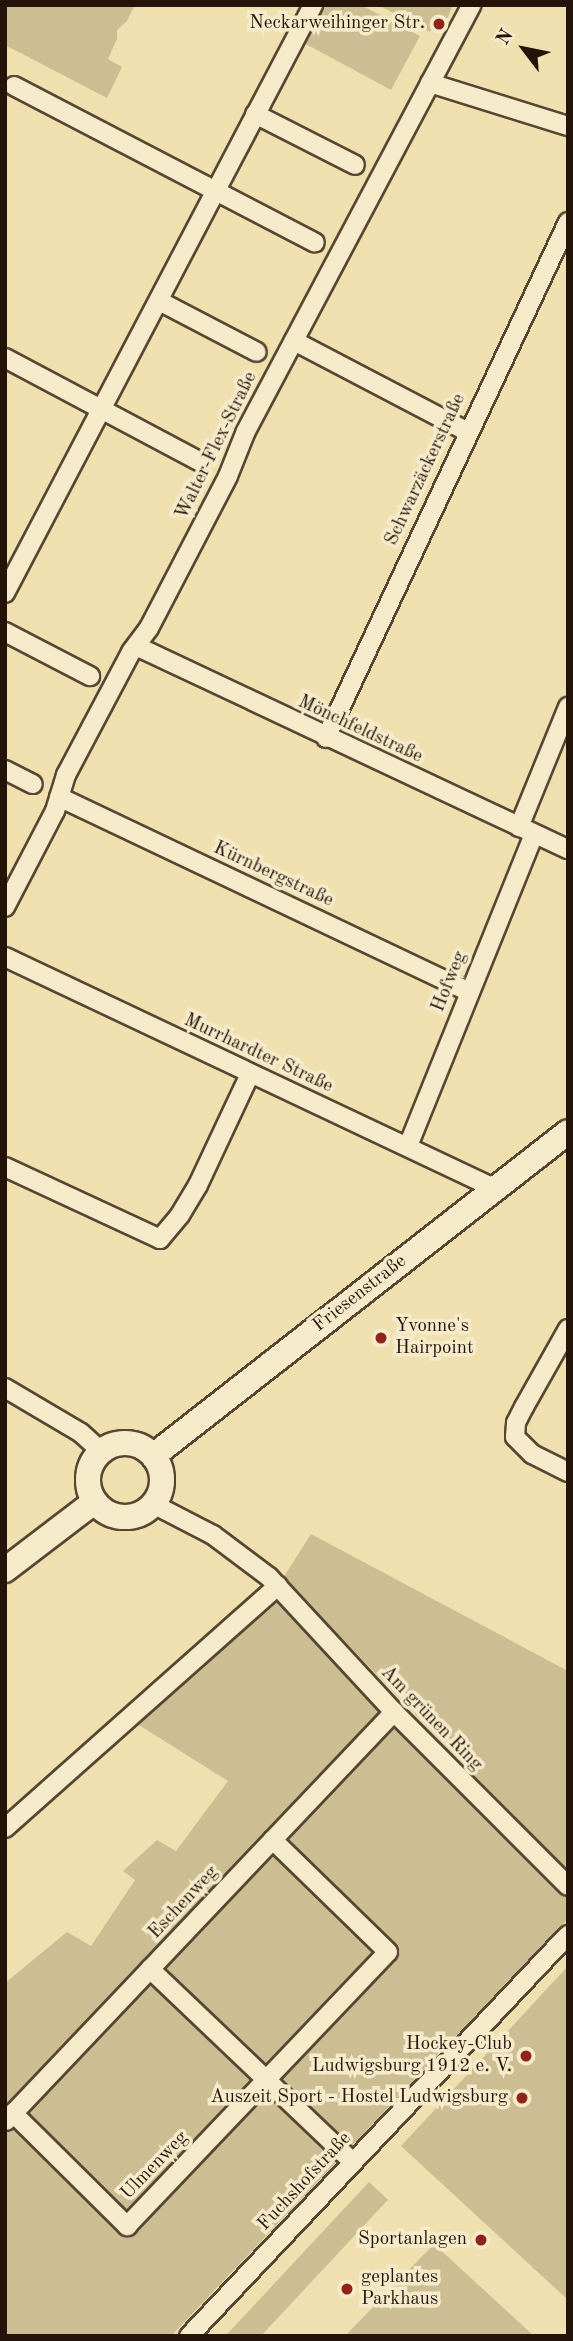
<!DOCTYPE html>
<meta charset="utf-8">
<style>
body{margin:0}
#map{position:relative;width:573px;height:2341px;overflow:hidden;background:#f0e0af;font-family:"Old Standard TT",serif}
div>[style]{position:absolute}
.green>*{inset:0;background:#cdbd93;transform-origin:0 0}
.roads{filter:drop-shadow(2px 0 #564632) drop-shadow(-2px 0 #564632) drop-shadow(0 2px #564632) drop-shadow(0 -2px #564632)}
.street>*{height:18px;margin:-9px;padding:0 9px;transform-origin:9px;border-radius:9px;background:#f5ebcb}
.secondary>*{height:24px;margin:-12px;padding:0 12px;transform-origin:12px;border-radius:12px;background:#f5ebcb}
.secondary>.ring{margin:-12px;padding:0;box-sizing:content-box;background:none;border:24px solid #f5ebcb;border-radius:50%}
.dots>*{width:19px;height:19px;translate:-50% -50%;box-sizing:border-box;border:4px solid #f5ebcb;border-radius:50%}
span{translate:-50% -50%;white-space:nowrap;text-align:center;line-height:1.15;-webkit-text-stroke:7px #f5ebcb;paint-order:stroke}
.poi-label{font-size:19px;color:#231308}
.right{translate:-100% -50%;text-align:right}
.left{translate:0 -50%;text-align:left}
.street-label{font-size:19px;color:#231308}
.frame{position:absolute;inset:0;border:7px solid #231308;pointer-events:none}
.north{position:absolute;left:489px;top:14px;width:70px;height:70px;-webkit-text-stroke:5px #f5ebcb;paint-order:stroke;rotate:302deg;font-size:19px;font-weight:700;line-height:28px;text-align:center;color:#231308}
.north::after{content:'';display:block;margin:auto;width:24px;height:32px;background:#231308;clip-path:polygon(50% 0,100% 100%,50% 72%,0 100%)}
</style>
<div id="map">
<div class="green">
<i style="clip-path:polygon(5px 5px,135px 5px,127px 21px,117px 30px,117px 39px,108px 59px,122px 67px,107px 98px,5px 45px)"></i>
<i style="clip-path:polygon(325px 5px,361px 5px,420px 36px,391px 90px,304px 43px)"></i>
<i style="clip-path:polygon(378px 5px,453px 5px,447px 19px,438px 16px,430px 32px)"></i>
<i style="clip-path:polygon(311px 1534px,568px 1671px,568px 1872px,283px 1578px)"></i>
<i style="clip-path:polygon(278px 1586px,568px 1886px,568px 1919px,171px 2336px,5px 2336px,5px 1983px,67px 1932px,91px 1946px,135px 1880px,123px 1871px,157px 1840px,176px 1851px,228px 1781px,131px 1720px)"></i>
<i style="clip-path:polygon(568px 1966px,568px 2300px,401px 2146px)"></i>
<i style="left:369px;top:2182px;width:26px;height:212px;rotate:43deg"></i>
<i style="clip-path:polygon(434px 2244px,534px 2336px,345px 2336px)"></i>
</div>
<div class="roads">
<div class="street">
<i style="left:430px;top:83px;width:145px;rotate:17.3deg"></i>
<i style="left:14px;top:86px;width:339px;rotate:27.5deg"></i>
<i style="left:255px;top:114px;width:112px;rotate:27deg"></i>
<i style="left:159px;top:301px;width:110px;rotate:27.5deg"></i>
<i style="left:294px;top:341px;width:196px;rotate:27.6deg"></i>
<i style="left:5px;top:358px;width:220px;rotate:28deg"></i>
<i style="left:5px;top:593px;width:664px;rotate:-62.35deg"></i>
<i style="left:5px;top:632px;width:96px;rotate:27.4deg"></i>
<i style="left:136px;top:646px;width:477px;rotate:25.2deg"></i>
<i style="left:326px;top:738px;width:570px;rotate:-64.87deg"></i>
<i style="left:5px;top:770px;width:31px;rotate:27deg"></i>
<i style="left:59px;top:797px;width:453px;rotate:25.4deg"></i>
<i style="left:519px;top:827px;width:130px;rotate:-67.8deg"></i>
<i style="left:5px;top:907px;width:108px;rotate:-62.5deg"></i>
<i style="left:55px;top:811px;width:38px;rotate:-73deg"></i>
<i style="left:66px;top:775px;width:139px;rotate:-62.1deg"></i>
<i style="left:131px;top:652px;width:30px;rotate:-53deg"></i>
<i style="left:149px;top:628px;width:171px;rotate:-62.5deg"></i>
<i style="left:228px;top:476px;width:48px;rotate:-68.2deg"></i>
<i style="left:246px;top:431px;width:482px;rotate:-62.1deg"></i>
<i style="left:5px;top:957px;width:541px;rotate:25.29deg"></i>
<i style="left:408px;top:1146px;width:336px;rotate:-68deg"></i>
<i style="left:5px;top:1167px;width:171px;rotate:24.9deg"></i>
<i style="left:160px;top:1239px;width:31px;rotate:-50deg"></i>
<i style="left:180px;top:1215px;width:35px;rotate:-59deg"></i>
<i style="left:198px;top:1185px;width:123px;rotate:-64.9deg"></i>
<i style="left:568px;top:1329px;width:90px;rotate:119.4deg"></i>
<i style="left:524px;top:1407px;width:18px;rotate:117deg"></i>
<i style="left:516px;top:1423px;width:14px;rotate:94deg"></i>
<i style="left:515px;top:1437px;width:24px;rotate:45deg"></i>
<i style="left:532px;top:1454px;width:40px;rotate:26.6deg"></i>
<i style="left:5px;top:1388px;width:88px;rotate:30.6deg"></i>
<i style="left:81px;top:1433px;width:28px;rotate:42deg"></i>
<i style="left:153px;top:1504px;width:68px;rotate:27.3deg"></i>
<i style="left:213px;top:1535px;width:70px;rotate:36.9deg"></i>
<i style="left:269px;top:1577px;width:184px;rotate:47.2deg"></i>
<i style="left:394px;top:1712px;width:246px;rotate:45deg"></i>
<i style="left:5px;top:1828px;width:365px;rotate:-41.6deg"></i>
<i style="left:150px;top:1969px;width:280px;rotate:43.6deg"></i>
<i style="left:13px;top:2113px;width:161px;rotate:44.7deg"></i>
<i style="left:127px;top:2226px;width:378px;rotate:-46.4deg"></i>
<i style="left:388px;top:1952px;width:161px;rotate:-135.8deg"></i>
<i style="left:6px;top:2121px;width:564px;rotate:-46.51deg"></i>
<i style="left:189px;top:2336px;width:552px;rotate:-46.62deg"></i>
</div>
<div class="secondary">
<i class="ring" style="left:88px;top:1443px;width:50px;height:50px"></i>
<i style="left:153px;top:1456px;width:526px;rotate:-37.98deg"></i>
<i style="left:5px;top:1570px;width:112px;rotate:-37.4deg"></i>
</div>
</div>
<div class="dots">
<i style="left:439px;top:24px;background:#8f2418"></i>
<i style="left:381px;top:1338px;background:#8f2418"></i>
<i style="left:526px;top:2056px;background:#8f2418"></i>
<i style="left:522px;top:2098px;background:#8f2418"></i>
<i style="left:481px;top:2240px;background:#8f2418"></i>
<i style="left:347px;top:2289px;background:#8f2418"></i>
</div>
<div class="poi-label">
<span class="right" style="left:425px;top:24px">Neckarweihinger Str.</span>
<span class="left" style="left:395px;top:1338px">Yvonne's<br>Hairpoint</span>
<span class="right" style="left:512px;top:2056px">Hockey-Club<br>Ludwigsburg 1912 e. V.</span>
<span class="right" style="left:508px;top:2098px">Auszeit Sport - Hostel Ludwigsburg</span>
<span class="right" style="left:467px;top:2240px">Sportanlagen</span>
<span class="left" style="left:361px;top:2289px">geplantes<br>Parkhaus</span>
</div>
<div class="street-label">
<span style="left:217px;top:446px;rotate:-64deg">Walter-Flex-Straße</span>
<span style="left:426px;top:470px;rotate:-65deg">Schwarzäckerstraße</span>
<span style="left:360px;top:730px;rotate:25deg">Mönchfeldstraße</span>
<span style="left:273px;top:875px;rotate:25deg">Kürnbergstraße</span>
<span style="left:450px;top:982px;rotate:-68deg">Hofweg</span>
<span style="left:258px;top:1054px;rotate:25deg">Murrhardter Straße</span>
<span style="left:360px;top:1294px;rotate:-38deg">Friesenstraße</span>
<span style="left:431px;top:1719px;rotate:46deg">Am grünen Ring</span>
<span style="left:184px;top:1903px;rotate:-47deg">Eschenweg</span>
<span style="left:155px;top:2166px;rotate:-46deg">Ulmenweg</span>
<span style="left:305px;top:2182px;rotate:-47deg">Fuchshofstraße</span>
</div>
<div class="frame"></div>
<div class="north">N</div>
</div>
